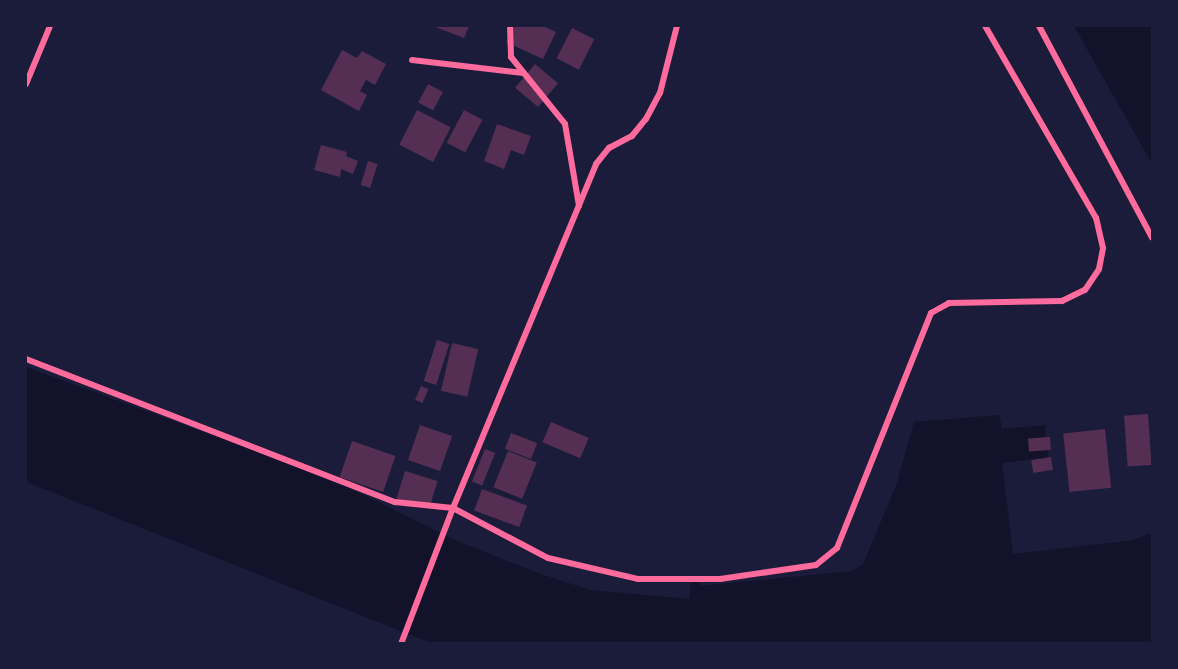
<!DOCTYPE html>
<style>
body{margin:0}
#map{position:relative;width:1178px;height:669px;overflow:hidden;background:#1b1b3a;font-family:"Fira Sans",sans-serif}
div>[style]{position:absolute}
.water>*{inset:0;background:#12122b}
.building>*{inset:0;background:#542f53;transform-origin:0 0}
.minor>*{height:6px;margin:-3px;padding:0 3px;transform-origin:3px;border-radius:3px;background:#ff6b9d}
span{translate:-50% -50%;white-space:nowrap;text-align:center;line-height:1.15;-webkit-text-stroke:6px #1b1b3a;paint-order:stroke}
.frame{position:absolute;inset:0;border:27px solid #1b1b3a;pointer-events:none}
</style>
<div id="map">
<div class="water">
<i style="clip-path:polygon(1074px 26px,1152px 26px,1152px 164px)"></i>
<i style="clip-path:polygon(26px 367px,329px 478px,457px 541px,538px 573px,590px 590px,689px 599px,691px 582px,698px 580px,700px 586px,852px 571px,863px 564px,896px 486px,914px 422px,999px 415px,1002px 429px,1045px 425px,1048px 457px,1002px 463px,1013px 554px,1133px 540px,1152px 533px,1152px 643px,431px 643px,26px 482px)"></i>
</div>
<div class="building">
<i style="clip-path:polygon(433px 26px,469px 26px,464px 38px)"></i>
<i style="clip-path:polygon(514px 26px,543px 26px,556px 32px,543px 59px,506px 42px)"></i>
<i style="left:572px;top:28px;width:25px;height:34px;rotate:27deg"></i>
<i style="clip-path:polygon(342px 50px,357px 58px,362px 51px,386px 64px,375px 85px,366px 80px,360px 91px,367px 95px,359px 111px,321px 90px)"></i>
<i style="left:535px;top:64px;width:30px;height:31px;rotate:40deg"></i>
<i style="left:428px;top:84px;width:17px;height:21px;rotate:28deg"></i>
<i style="left:417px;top:110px;width:38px;height:39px;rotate:27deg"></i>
<i style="left:464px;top:110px;width:21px;height:37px;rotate:28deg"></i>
<i style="clip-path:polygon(497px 124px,531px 136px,524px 155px,511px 150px,504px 169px,484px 161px)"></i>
<i style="clip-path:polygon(321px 145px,347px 152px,346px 156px,358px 161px,353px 174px,341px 169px,340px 177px,314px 170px)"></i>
<i style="left:368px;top:161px;width:10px;height:25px;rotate:17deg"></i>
<i style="left:437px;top:340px;width:13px;height:43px;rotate:18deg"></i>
<i style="left:452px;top:343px;width:27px;height:49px;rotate:13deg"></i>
<i style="left:421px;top:386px;width:8px;height:15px;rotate:23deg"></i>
<i style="left:1148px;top:414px;width:51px;height:24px;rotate:86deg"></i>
<i style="left:551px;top:422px;width:41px;height:22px;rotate:23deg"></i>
<i style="left:420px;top:425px;width:34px;height:37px;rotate:19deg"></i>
<i style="left:1105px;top:429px;width:59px;height:42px;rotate:84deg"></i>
<i style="left:511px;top:433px;width:28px;height:17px;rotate:21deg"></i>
<i style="left:1050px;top:437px;width:13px;height:22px;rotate:86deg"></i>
<i style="left:352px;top:441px;width:46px;height:38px;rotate:19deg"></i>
<i style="left:485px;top:449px;width:11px;height:35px;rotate:22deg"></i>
<i style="left:508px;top:451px;width:31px;height:39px;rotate:22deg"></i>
<i style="left:1051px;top:457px;width:13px;height:20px;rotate:81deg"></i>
<i style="left:405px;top:471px;width:34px;height:29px;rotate:17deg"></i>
<i style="left:482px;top:489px;width:48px;height:23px;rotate:20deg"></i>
</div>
<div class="minor">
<i style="left:510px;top:26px;width:31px;rotate:88deg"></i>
<i style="left:511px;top:57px;width:86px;rotate:51.1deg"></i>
<i style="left:565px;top:124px;width:83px;rotate:80.3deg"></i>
<i style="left:1039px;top:26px;width:240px;rotate:61.9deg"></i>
<i style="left:412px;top:60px;width:112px;rotate:6.7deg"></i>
<i style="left:26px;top:84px;width:63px;rotate:-67.5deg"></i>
<i style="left:26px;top:359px;width:396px;rotate:21.2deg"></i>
<i style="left:395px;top:502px;width:58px;rotate:5.9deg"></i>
<i style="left:453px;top:508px;width:107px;rotate:27.8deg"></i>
<i style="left:548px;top:558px;width:92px;rotate:13.1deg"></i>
<i style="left:638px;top:579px;width:82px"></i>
<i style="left:720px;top:579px;width:97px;rotate:-8.3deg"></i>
<i style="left:816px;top:565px;width:27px;rotate:-39deg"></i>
<i style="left:837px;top:548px;width:253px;rotate:-68.2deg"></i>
<i style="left:931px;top:313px;width:21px;rotate:-29deg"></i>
<i style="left:949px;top:303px;width:113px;rotate:-1deg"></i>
<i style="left:1062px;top:301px;width:25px;rotate:-26deg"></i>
<i style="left:1085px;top:290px;width:25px;rotate:-56deg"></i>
<i style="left:1099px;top:269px;width:21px;rotate:-79deg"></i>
<i style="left:1103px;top:248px;width:31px;rotate:-103deg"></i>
<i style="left:1096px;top:218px;width:222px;rotate:-120deg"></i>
<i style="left:401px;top:644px;width:146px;rotate:-69.1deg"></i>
<i style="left:453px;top:508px;width:373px;rotate:-67.4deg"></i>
<i style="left:596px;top:164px;width:21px;rotate:-51deg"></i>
<i style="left:609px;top:148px;width:26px;rotate:-28deg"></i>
<i style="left:632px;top:136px;width:22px;rotate:-51deg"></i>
<i style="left:646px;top:119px;width:30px;rotate:-62deg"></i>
<i style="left:660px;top:93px;width:69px;rotate:-75.8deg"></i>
</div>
<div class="frame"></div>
</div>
